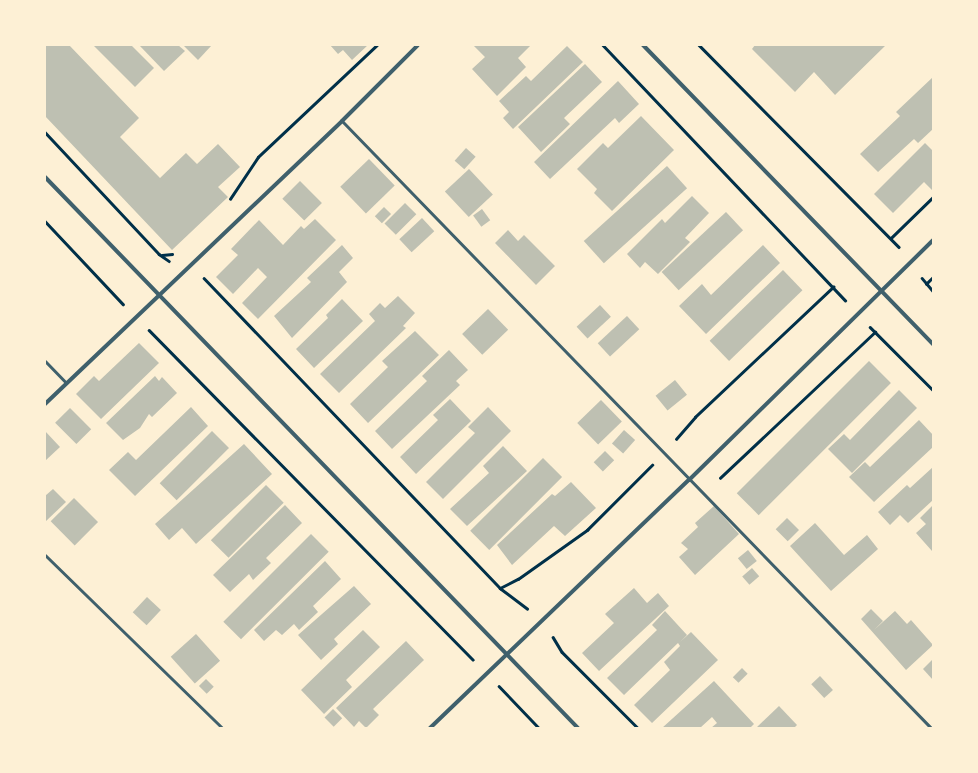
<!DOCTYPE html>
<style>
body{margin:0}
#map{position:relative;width:978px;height:773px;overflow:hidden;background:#fdf0d5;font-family:Commissioner,sans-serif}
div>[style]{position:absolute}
.building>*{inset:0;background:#bec0b2;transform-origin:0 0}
.path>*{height:2.5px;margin:-1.25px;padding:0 1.25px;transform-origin:1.25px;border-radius:1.25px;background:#003049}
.service>*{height:3px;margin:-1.5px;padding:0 1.5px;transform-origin:1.5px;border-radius:1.5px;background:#3f606c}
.minor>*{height:4px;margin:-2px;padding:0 2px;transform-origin:2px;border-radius:2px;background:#3f606c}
span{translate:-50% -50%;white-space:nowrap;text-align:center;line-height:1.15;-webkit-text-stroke:4px #fdf0d5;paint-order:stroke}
.frame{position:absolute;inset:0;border:46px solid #fdf0d5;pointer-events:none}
</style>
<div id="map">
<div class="building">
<i style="clip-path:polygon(45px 45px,69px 45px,139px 118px,120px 137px,160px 178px,186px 153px,197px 164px,218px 144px,240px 167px,218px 187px,228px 197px,172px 250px,45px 116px)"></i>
<i style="clip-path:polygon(93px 45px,131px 45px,154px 68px,135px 87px)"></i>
<i style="clip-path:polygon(139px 45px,178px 45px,185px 51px,164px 71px)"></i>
<i style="clip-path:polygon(183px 45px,212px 45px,198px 60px)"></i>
<i style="clip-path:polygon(330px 45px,368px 45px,352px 60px,343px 50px,338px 54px)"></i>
<i style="clip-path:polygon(473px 45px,531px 45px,518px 58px,526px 67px,497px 96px,472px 69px,485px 57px)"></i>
<i style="clip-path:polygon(755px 45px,886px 45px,835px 95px,814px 72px,795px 92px,752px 49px)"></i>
<i style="clip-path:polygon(567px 46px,583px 62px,513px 129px,503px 118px,509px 112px,499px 101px,526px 76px,531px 81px)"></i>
<i style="clip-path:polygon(585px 64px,602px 82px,564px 118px,570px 124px,541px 152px,518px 127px)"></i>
<i style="clip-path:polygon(933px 77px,933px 129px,918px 143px,914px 139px,878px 172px,860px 154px,900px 116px,896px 112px)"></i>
<i style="clip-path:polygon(618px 81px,639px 104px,619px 123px,615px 118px,550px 179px,534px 162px)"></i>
<i style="clip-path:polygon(641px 116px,674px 150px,612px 211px,594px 193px,597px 189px,577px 169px,603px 143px,608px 148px)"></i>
<i style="clip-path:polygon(925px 143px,933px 151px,933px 191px,924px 182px,893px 213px,874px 194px)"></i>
<i style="left:466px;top:148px;width:13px;height:17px;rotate:42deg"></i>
<i style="left:369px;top:159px;width:37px;height:40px;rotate:46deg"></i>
<i style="left:667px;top:166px;width:30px;height:112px;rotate:48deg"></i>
<i style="left:469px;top:169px;width:35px;height:33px;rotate:47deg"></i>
<i style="left:300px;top:181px;width:31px;height:25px;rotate:45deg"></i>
<i style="clip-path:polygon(692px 196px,709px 213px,685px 238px,690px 242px,658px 274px,645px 262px,640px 268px,627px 254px,662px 219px,665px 223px)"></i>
<i style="left:405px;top:203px;width:16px;height:29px;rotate:45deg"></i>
<i style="left:384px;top:207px;width:10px;height:13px;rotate:45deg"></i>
<i style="left:482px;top:209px;width:14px;height:11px;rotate:54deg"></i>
<i style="left:726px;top:212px;width:25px;height:88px;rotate:47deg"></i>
<i style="left:422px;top:218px;width:18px;height:31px;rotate:47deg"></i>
<i style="clip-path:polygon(315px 219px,336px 240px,258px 319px,242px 303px,267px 277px,258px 268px,233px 294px,216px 277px,238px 255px,231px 249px,259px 220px,283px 245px,301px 226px,304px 229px)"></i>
<i style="clip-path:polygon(508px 230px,518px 241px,524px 235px,555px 266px,536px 285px,495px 243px)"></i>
<i style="clip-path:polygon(342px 245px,353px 258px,339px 272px,347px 282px,292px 338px,274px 316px,311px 282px,307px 278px)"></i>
<i style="clip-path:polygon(763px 245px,780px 263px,706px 334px,679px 306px,702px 284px,711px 295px)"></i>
<i style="left:783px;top:270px;width:28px;height:102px;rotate:46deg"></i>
<i style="clip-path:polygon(398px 296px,415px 313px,403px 326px,406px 328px,339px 393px,320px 374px,375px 321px,369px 314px,380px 303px,385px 308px)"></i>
<i style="clip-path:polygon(342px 299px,363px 321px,314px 368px,296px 349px,328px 318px,326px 315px)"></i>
<i style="left:600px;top:305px;width:16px;height:32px;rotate:47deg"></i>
<i style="left:488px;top:309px;width:29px;height:36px;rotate:46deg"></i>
<i style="left:627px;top:316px;width:18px;height:40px;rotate:47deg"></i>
<i style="clip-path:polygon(415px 331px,439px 355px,368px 423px,350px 404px,388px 367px,382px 361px)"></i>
<i style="clip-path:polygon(139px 343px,159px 363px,101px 419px,76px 394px,94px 376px,99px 381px)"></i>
<i style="clip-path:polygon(449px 350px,468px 370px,456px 381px,460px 385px,392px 449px,375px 431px,427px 381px,422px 376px)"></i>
<i style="left:869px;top:361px;width:31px;height:187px;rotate:45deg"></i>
<i style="clip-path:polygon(155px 376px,159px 381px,162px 377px,177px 393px,152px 417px,149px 414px,140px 428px,123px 440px,106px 423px)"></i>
<i style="left:675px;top:380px;width:19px;height:25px;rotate:51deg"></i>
<i style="clip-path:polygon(899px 390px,917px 408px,852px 473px,828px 449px,844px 434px,850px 440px)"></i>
<i style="clip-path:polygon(450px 399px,471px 421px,416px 474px,400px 457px,438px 420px,433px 415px)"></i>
<i style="left:601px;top:400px;width:30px;height:33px;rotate:46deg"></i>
<i style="clip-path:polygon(191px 407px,208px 426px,135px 496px,109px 470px,128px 452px,136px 460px)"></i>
<i style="clip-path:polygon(488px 407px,511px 431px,443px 499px,426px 482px,475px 433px,468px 427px)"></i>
<i style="left:70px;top:408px;width:30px;height:21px;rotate:45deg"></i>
<i style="clip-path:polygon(919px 420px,933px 435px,933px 447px,874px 502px,849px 477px,865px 462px,870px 467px)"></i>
<i style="left:624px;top:430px;width:15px;height:18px;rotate:42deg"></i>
<i style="clip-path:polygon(45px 431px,60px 447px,45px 461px)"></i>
<i style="left:212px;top:431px;width:24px;height:74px;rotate:45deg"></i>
<i style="clip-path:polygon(244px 444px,272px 474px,196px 544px,182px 528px,169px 540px,155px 524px)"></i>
<i style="clip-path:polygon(503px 446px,527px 471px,467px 526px,450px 509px,489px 473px,483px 466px)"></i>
<i style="left:605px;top:451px;width:13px;height:16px;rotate:45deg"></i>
<i style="left:543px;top:458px;width:27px;height:103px;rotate:45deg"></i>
<i style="clip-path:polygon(933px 467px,933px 500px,908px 523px,900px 515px,890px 525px,878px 512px,907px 485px,910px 488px)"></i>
<i style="clip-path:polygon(571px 482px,596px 508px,565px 536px,554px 526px,512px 565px,497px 545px,552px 494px,555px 496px)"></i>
<i style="left:266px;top:485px;width:25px;height:78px;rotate:45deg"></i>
<i style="clip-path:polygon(53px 489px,66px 502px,45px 522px,45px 496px)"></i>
<i style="left:74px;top:498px;width:34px;height:33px;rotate:45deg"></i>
<i style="clip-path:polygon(285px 505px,302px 523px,266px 558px,271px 563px,253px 580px,249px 574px,230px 592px,213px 575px)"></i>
<i style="clip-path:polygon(933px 505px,933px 550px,932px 551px,916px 533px,926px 524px,920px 518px)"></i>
<i style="clip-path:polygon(714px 506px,739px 534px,695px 575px,679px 557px,688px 549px,681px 543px,698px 527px,695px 523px)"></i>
<i style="left:787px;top:518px;width:17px;height:16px;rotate:45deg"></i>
<i style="clip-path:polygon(815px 523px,844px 555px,867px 535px,878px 549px,831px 591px,790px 546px)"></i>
<i style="left:311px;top:534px;width:25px;height:124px;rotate:45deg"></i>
<i style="left:748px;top:550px;width:14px;height:13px;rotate:51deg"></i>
<i style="clip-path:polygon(325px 561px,341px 579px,313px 606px,318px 612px,299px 630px,294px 624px,282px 635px,276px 630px,264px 641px,254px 630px)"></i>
<i style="left:752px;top:568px;width:11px;height:13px;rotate:49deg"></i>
<i style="clip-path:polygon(354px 586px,371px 604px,334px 639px,338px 644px,321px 660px,298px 635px)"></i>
<i style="clip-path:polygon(634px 588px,647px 603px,658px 593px,669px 606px,599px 671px,582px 653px,614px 623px,605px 614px)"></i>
<i style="left:147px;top:597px;width:19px;height:21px;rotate:43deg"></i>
<i style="clip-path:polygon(871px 609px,883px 621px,874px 630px,895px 611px,907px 624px,911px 620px,933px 645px,906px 670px,861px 619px)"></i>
<i style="clip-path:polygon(665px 611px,687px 635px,680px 642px,691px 632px,718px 660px,652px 723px,634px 705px,670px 670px,664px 662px,680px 646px,678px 643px,624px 695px,607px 678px,657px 630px,652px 625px)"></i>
<i style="clip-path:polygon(363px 630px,380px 647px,346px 680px,352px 687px,324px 714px,301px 690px)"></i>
<i style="left:196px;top:634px;width:36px;height:34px;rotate:48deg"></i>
<i style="clip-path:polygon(406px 641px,424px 660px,373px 709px,379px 715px,366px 728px,359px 721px,354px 727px,336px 708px)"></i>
<i style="clip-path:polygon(933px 659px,933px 680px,923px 669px)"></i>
<i style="left:742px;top:668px;width:8px;height:13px;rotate:45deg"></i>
<i style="left:820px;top:676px;width:19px;height:12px;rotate:47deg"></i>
<i style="left:206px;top:679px;width:11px;height:10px;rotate:45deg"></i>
<i style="clip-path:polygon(714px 681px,754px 724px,750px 728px,711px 728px,717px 723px,712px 717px,700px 728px,662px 728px)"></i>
<i style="clip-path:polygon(779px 706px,797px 725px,794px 728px,756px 728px)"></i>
<i style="left:333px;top:709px;width:13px;height:12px;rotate:45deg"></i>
</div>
<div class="path">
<i style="left:603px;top:45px;width:352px;rotate:46.5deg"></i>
<i style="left:699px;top:45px;width:284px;rotate:45.3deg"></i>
<i style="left:45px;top:132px;width:167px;rotate:46.9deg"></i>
<i style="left:159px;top:254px;width:12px;rotate:35deg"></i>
<i style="left:230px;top:199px;width:50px;rotate:-56.3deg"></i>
<i style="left:258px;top:157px;width:163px;rotate:-43.3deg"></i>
<i style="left:45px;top:221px;width:114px;rotate:46.8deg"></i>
<i style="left:891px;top:238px;width:59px;rotate:-44.3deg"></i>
<i style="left:162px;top:255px;width:10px;rotate:-6deg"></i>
<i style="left:204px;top:278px;width:429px;rotate:46.3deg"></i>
<i style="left:500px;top:588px;width:34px;rotate:37deg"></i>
<i style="left:922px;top:278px;width:17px;rotate:50deg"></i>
<i style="left:926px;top:284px;width:10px;rotate:-45deg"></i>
<i style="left:870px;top:327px;width:89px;rotate:45deg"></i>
<i style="left:149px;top:330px;width:462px;rotate:45.5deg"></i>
<i style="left:676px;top:439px;width:29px;rotate:-49deg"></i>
<i style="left:695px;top:417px;width:190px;rotate:-43.3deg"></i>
<i style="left:720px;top:478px;width:213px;rotate:-43.3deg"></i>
<i style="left:500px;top:588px;width:20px;rotate:-27deg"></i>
<i style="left:518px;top:579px;width:85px;rotate:-35.4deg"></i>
<i style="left:587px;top:530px;width:92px;rotate:-45deg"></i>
<i style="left:553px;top:637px;width:17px;rotate:59deg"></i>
<i style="left:562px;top:652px;width:107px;rotate:45deg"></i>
<i style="left:499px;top:686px;width:58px;rotate:46.4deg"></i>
</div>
<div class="service">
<i style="left:342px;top:121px;width:846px;rotate:45.86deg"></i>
<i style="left:45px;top:361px;width:30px;rotate:46deg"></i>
<i style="left:45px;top:555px;width:248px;rotate:44.3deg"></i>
</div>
<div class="minor">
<i style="left:643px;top:45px;width:417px;rotate:45.9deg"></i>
<i style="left:45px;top:177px;width:767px;rotate:45.95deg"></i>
<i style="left:45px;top:404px;width:410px;rotate:-43.6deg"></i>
<i style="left:342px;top:121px;width:107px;rotate:-45deg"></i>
<i style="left:430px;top:728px;width:359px;rotate:-43.8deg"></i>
<i style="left:689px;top:480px;width:342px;rotate:-44.5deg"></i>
</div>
<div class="frame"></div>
</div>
